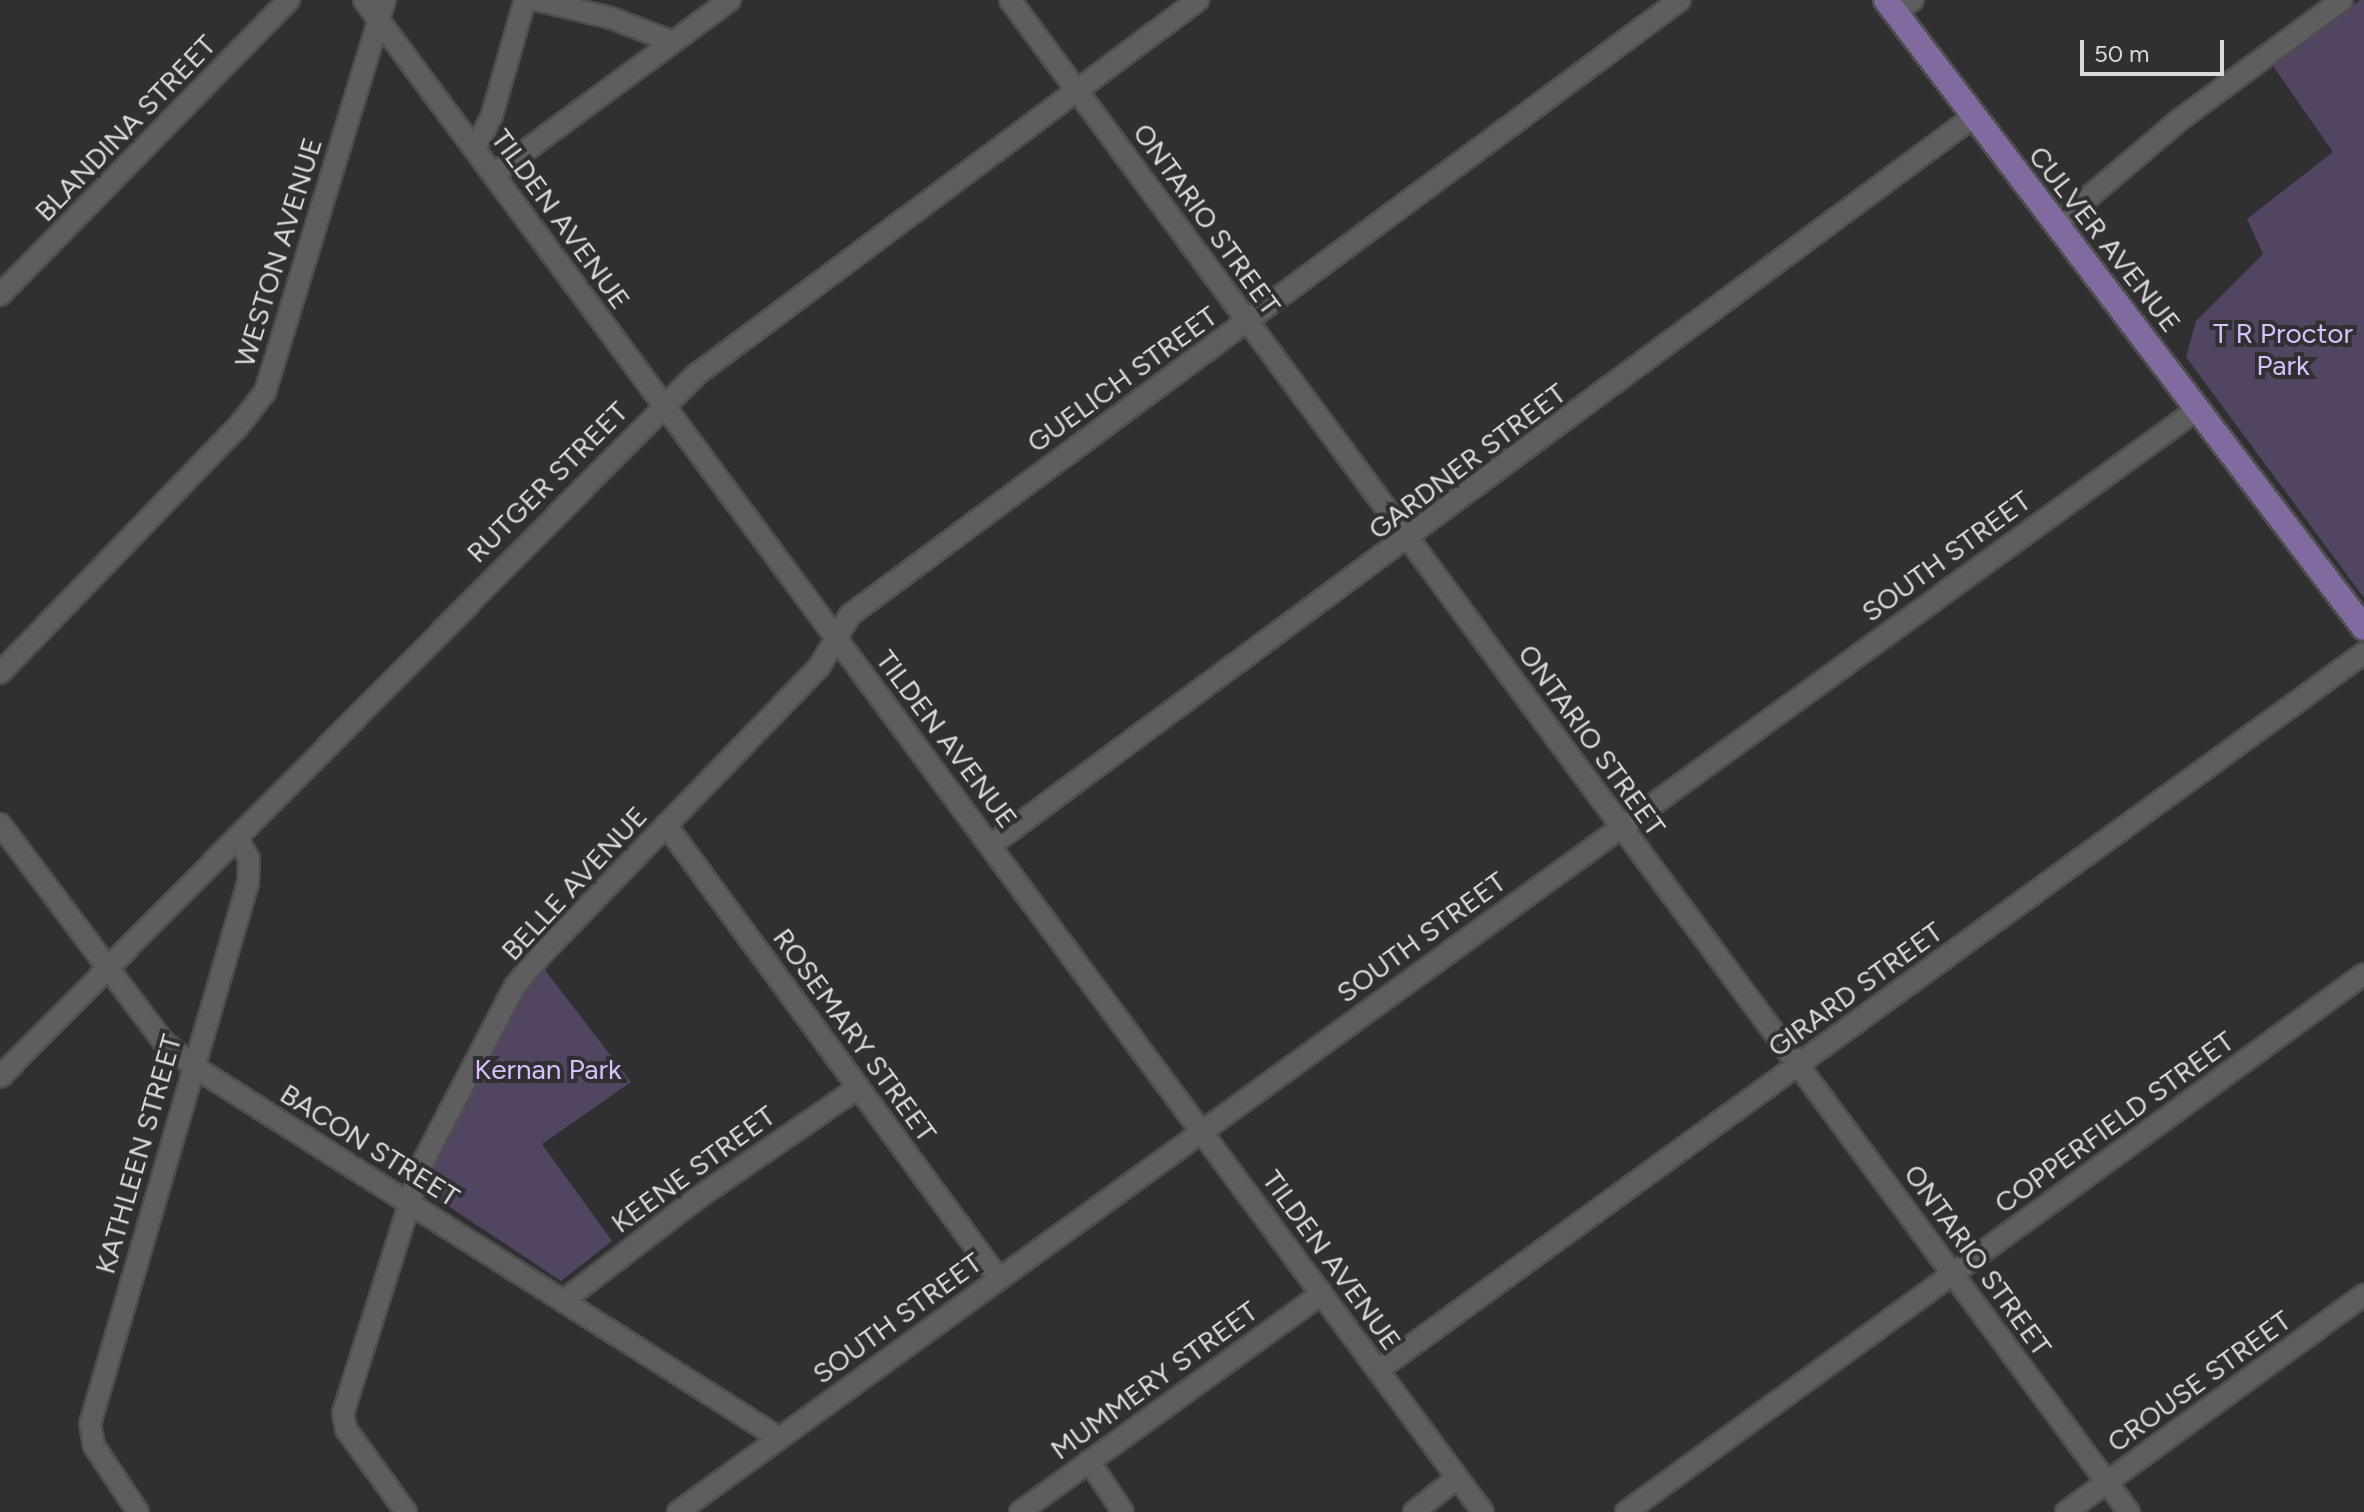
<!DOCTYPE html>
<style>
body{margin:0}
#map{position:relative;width:2364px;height:1512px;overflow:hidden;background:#302f31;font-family:Figtree,sans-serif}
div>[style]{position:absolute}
.green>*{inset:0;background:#514561}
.roads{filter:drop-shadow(2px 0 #4e4d4f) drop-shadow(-2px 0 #4e4d4f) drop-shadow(0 2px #4e4d4f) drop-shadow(0 -2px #4e4d4f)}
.minor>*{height:20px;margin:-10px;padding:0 10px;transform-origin:10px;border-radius:10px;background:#5e5d5f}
.major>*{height:24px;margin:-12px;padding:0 12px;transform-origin:12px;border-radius:12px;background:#816a9d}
span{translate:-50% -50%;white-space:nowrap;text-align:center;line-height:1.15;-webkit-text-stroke:8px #302f31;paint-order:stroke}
.street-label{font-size:28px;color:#dad9db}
.park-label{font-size:28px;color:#d9bffc}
.scale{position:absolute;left:2080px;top:40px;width:144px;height:36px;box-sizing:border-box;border:4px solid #dad9db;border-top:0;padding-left:10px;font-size:24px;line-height:28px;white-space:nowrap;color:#dad9db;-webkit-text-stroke:6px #302f31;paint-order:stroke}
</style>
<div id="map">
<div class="green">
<i style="clip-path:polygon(2360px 0,2364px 0,2364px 598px,2186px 357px,2196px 321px,2263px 254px,2247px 219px,2333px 152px,2273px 66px)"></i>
<i style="clip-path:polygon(545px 970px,631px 1082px,542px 1144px,612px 1241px,561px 1281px,421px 1188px,518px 1000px)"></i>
</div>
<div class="roads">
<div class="minor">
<i style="left:364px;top:0;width:1881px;rotate:53.5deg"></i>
<i style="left:536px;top:0;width:77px;rotate:13.5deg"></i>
<i style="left:611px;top:18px;width:66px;rotate:21.2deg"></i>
<i style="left:1010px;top:0;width:1881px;rotate:53.5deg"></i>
<i style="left:1895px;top:13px;width:22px;rotate:-36deg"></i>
<i style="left:475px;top:149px;width:38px;rotate:-63deg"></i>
<i style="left:492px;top:115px;width:120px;rotate:-74deg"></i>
<i style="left:494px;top:174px;width:293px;rotate:-36.4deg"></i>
<i style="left:2056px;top:225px;width:160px;rotate:-40.4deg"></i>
<i style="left:2178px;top:121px;width:204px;rotate:-36.4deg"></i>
<i style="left:0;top:295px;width:413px;rotate:-45.6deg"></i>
<i style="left:0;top:673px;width:341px;rotate:-46deg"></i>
<i style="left:237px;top:428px;width:46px;rotate:-52.1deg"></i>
<i style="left:265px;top:392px;width:410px;rotate:-73deg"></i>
<i style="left:0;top:824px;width:271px;rotate:53.1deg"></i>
<i style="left:163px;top:1041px;width:39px;rotate:40deg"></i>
<i style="left:193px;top:1066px;width:694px;rotate:32.41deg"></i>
<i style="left:666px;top:825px;width:562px;rotate:53.76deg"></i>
<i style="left:991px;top:845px;width:1222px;rotate:-36.55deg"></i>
<i style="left:0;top:1077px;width:989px;rotate:-45.25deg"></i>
<i style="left:696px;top:375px;width:627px;rotate:-36.76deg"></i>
<i style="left:563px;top:1301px;width:171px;rotate:-37.4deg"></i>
<i style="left:699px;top:1197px;width:194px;rotate:-34.5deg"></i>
<i style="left:1378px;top:1370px;width:1219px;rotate:-36.02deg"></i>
<i style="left:1089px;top:1461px;width:61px;rotate:56.3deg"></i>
<i style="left:138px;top:1512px;width:79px;rotate:-123.7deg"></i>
<i style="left:94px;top:1446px;width:22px;rotate:-100deg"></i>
<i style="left:90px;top:1424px;width:564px;rotate:-73.72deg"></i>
<i style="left:248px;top:883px;width:24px;rotate:-88deg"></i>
<i style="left:249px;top:859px;width:25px;rotate:-119deg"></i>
<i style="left:406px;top:1512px;width:102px;rotate:-125.9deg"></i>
<i style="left:346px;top:1429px;width:16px;rotate:-101deg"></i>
<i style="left:343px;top:1413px;width:261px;rotate:-72.4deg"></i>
<i style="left:422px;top:1164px;width:201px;rotate:-62.4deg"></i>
<i style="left:515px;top:986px;width:38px;rotate:-50deg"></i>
<i style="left:539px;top:957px;width:403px;rotate:-46deg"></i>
<i style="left:819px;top:667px;width:61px;rotate:-59.2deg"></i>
<i style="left:850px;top:615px;width:1033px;rotate:-36.54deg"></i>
<i style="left:678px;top:1512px;width:1878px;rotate:-35.97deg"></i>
<i style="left:1020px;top:1512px;width:373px;rotate:-35.9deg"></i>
<i style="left:1414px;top:1512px;width:55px;rotate:-38.3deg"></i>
<i style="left:1626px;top:1512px;width:913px;rotate:-36.09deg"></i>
<i style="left:2066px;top:1512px;width:369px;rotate:-36.1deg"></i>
</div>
<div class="major">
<i style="left:1886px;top:0;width:789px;rotate:52.72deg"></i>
</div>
</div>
<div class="street-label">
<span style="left:125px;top:128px;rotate:-46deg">BLANDINA STREET</span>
<span style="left:561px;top:219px;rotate:54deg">TILDEN AVENUE</span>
<span style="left:1207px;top:219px;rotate:54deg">ONTARIO STREET</span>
<span style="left:2105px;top:239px;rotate:52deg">CULVER AVENUE</span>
<span style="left:278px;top:252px;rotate:-73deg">WESTON AVENUE</span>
<span style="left:1122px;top:379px;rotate:-36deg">GUELICH STREET</span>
<span style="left:1467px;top:461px;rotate:-37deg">GARDNER STREET</span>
<span style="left:547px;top:482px;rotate:-45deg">RUTGER STREET</span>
<span style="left:1946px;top:556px;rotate:-36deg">SOUTH STREET</span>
<span style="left:947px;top:739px;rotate:53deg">TILDEN AVENUE</span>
<span style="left:1592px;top:740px;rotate:54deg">ONTARIO STREET</span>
<span style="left:574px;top:883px;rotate:-47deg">BELLE AVENUE</span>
<span style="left:1421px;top:937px;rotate:-36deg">SOUTH STREET</span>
<span style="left:1855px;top:989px;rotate:-36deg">GIRARD STREET</span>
<span style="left:855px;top:1035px;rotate:54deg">ROSEMARY STREET</span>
<span style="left:2114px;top:1122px;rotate:-36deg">COPPERFIELD STREET</span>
<span style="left:370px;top:1145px;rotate:32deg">BACON STREET</span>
<span style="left:138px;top:1154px;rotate:-74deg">KATHLEEN STREET</span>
<span style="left:693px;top:1169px;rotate:-36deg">KEENE STREET</span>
<span style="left:1332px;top:1260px;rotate:54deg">TILDEN AVENUE</span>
<span style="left:1978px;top:1260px;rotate:54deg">ONTARIO STREET</span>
<span style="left:897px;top:1318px;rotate:-36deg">SOUTH STREET</span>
<span style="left:1154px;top:1380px;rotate:-36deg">MUMMERY STREET</span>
<span style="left:2199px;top:1381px;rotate:-36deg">CROUSE STREET</span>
</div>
<div class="park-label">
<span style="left:2283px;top:349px">T R Proctor<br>Park</span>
<span style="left:548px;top:1069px">Kernan Park</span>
</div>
<div class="scale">50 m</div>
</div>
